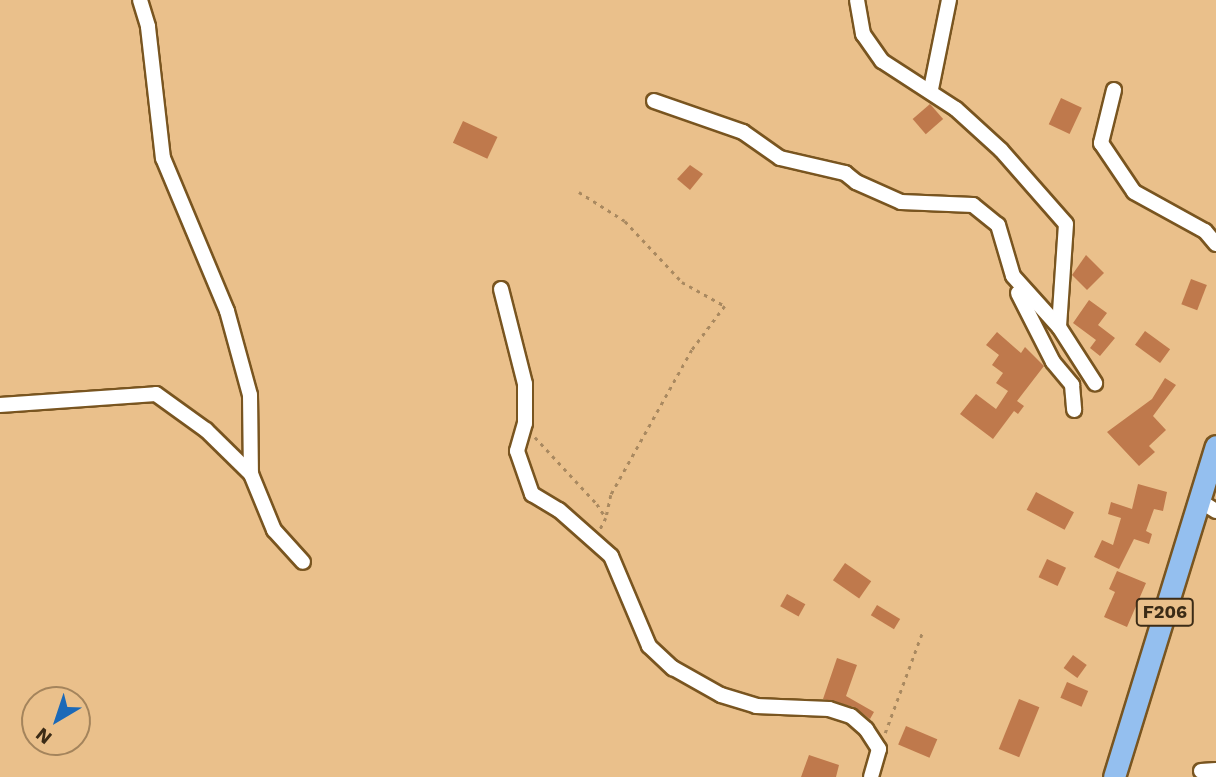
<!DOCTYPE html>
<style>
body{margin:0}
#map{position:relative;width:1216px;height:777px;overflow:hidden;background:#eac08b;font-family:"Work Sans",sans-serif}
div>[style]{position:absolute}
.building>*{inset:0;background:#bf794c;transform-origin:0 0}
.path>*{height:2.5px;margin-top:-1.25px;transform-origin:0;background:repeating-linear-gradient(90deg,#a98960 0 3.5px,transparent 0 8.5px)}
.roads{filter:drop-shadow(2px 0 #795520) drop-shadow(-2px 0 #795520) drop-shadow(0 2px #795520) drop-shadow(0 -2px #795520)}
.minor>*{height:14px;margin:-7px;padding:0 7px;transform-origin:7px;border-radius:7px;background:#fff}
.primary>*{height:21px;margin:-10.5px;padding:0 10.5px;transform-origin:10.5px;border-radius:10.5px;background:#94bfef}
span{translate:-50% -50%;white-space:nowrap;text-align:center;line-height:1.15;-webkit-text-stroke:5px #eac08b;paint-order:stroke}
.shield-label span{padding:2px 5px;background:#eac08b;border:2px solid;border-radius:5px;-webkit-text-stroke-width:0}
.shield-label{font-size:18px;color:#3b2b16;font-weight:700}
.north{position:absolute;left:21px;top:686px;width:70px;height:70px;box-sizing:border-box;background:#eac08b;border:2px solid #a4845c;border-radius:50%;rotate:219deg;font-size:19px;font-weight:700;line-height:28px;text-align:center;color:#3b2b16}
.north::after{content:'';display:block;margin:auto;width:24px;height:32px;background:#1b69b8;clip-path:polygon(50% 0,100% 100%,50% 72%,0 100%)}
</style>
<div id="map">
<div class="building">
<i style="left:1061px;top:98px;width:23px;height:29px;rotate:25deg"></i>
<i style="left:930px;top:104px;width:20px;height:23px;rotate:49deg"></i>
<i style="left:463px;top:121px;width:38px;height:24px;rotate:25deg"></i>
<i style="clip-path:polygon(690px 165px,703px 174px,690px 190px,677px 179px)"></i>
<i style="clip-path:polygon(1086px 255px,1104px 273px,1087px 290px,1072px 275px)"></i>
<i style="left:1191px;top:279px;width:17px;height:27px;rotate:21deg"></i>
<i style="clip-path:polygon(1089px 300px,1107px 313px,1098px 325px,1115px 338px,1100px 356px,1090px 348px,1096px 340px,1073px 323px)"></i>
<i style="left:1145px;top:331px;width:31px;height:17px;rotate:36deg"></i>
<i style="clip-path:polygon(997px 332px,1021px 353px,1025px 347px,1044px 366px,1017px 401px,1024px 406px,1018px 414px,1014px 411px,993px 439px,960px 414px,976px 394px,996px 409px,1008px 391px,996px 383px,1003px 373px,992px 365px,999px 355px,986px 345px)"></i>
<i style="clip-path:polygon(1165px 378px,1176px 385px,1153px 416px,1166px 430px,1149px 446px,1155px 452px,1139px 466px,1107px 432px,1152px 399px)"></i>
<i style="clip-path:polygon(1138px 484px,1167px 492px,1163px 511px,1154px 509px,1146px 531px,1152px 534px,1149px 544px,1134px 539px,1119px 569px,1094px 557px,1102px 540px,1113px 545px,1121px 518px,1108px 514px,1111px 502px,1132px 509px)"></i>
<i style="left:1036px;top:492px;width:43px;height:20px;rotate:28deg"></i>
<i style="left:1047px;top:559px;width:21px;height:20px;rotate:25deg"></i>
<i style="left:845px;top:563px;width:32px;height:21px;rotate:35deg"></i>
<i style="clip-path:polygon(1117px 571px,1146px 583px,1127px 627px,1104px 617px,1115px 592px,1109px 589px)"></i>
<i style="left:787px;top:594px;width:21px;height:14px;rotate:29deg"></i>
<i style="left:877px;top:605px;width:27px;height:12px;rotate:31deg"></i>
<i style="left:1073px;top:655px;width:17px;height:16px;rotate:36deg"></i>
<i style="clip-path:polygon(837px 658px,857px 665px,846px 696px,874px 712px,870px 719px,854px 707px,823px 699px)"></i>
<i style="left:1067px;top:682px;width:23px;height:17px;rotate:23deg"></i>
<i style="left:1019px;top:699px;width:22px;height:54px;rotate:22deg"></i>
<i style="left:906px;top:726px;width:34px;height:20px;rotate:23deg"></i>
<i style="clip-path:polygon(809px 755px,839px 765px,836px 777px,801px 777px)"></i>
</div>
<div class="path">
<i style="left:579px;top:192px;width:54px;rotate:32.2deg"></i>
<i style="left:625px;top:221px;width:83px;rotate:46.9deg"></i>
<i style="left:682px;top:282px;width:49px;rotate:29.2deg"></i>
<i style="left:725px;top:306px;width:55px;rotate:126.9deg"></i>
<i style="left:692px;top:350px;width:166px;rotate:119.2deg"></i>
<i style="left:611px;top:495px;width:24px;rotate:102deg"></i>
<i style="left:535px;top:437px;width:91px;rotate:47.2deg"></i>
<i style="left:597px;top:504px;width:17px;rotate:57deg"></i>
<i style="left:606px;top:518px;width:13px;rotate:117deg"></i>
<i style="left:885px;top:733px;width:110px;rotate:-69.7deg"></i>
</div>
<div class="roads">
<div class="minor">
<i style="left:140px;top:0;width:28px;rotate:73deg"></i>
<i style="left:148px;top:27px;width:132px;rotate:83.5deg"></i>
<i style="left:163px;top:158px;width:166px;rotate:67.3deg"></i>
<i style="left:227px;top:311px;width:87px;rotate:74.7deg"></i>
<i style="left:250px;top:395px;width:79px;rotate:89.3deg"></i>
<i style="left:251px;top:474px;width:61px;rotate:67.7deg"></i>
<i style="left:274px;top:530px;width:43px;rotate:47.8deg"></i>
<i style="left:857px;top:0;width:35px;rotate:80deg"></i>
<i style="left:863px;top:34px;width:33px;rotate:55deg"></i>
<i style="left:882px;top:61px;width:88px;rotate:33deg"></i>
<i style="left:956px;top:109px;width:61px;rotate:42.3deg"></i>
<i style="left:1001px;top:150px;width:98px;rotate:48.7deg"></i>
<i style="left:1066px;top:224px;width:103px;rotate:93.9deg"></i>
<i style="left:931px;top:89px;width:91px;rotate:-78.6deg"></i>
<i style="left:1114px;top:90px;width:55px;rotate:103.8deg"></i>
<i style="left:1101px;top:143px;width:59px;rotate:56deg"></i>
<i style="left:1134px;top:192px;width:81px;rotate:28.8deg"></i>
<i style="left:1205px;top:231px;width:17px;rotate:50deg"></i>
<i style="left:654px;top:101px;width:94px;rotate:19.2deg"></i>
<i style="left:743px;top:132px;width:45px;rotate:35.1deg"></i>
<i style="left:780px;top:158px;width:67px;rotate:13deg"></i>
<i style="left:845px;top:173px;width:14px;rotate:39deg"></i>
<i style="left:856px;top:182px;width:49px;rotate:24deg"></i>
<i style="left:901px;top:202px;width:72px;rotate:2.4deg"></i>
<i style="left:973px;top:205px;width:32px;rotate:39deg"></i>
<i style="left:998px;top:225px;width:53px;rotate:73.6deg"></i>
<i style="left:1013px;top:276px;width:69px;rotate:48deg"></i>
<i style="left:1059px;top:327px;width:67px;rotate:57.3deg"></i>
<i style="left:501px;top:289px;width:98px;rotate:75.8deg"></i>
<i style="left:525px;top:384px;width:39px;rotate:90deg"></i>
<i style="left:525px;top:423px;width:29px;rotate:106deg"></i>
<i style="left:517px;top:451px;width:46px;rotate:70.8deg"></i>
<i style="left:532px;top:494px;width:31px;rotate:31deg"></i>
<i style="left:559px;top:510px;width:69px;rotate:41.5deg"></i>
<i style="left:611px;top:556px;width:98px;rotate:67.1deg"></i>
<i style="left:649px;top:646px;width:33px;rotate:43deg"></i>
<i style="left:673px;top:668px;width:55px;rotate:29.4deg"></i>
<i style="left:721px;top:695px;width:37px;rotate:17deg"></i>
<i style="left:756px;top:706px;width:73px;rotate:2.4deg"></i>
<i style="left:829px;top:709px;width:23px;rotate:18deg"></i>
<i style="left:851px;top:716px;width:20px;rotate:41deg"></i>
<i style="left:866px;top:729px;width:24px;rotate:57deg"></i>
<i style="left:879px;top:749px;width:29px;rotate:106deg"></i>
<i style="left:1018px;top:293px;width:77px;rotate:63.1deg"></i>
<i style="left:1053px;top:362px;width:30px;rotate:50deg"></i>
<i style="left:1072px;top:385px;width:25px;rotate:85deg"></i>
<i style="left:0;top:405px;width:156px;rotate:-4deg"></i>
<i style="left:156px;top:394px;width:62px;rotate:35.8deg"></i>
<i style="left:206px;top:430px;width:63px;rotate:44.4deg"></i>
<i style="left:1200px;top:501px;width:19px;rotate:32deg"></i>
<i style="left:1201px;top:771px;width:15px;rotate:-4deg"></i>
</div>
<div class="primary">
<i style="left:1114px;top:777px;width:346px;rotate:-72.9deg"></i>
</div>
</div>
<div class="shield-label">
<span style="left:1165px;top:612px">F206</span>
</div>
<div class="north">N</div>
</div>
